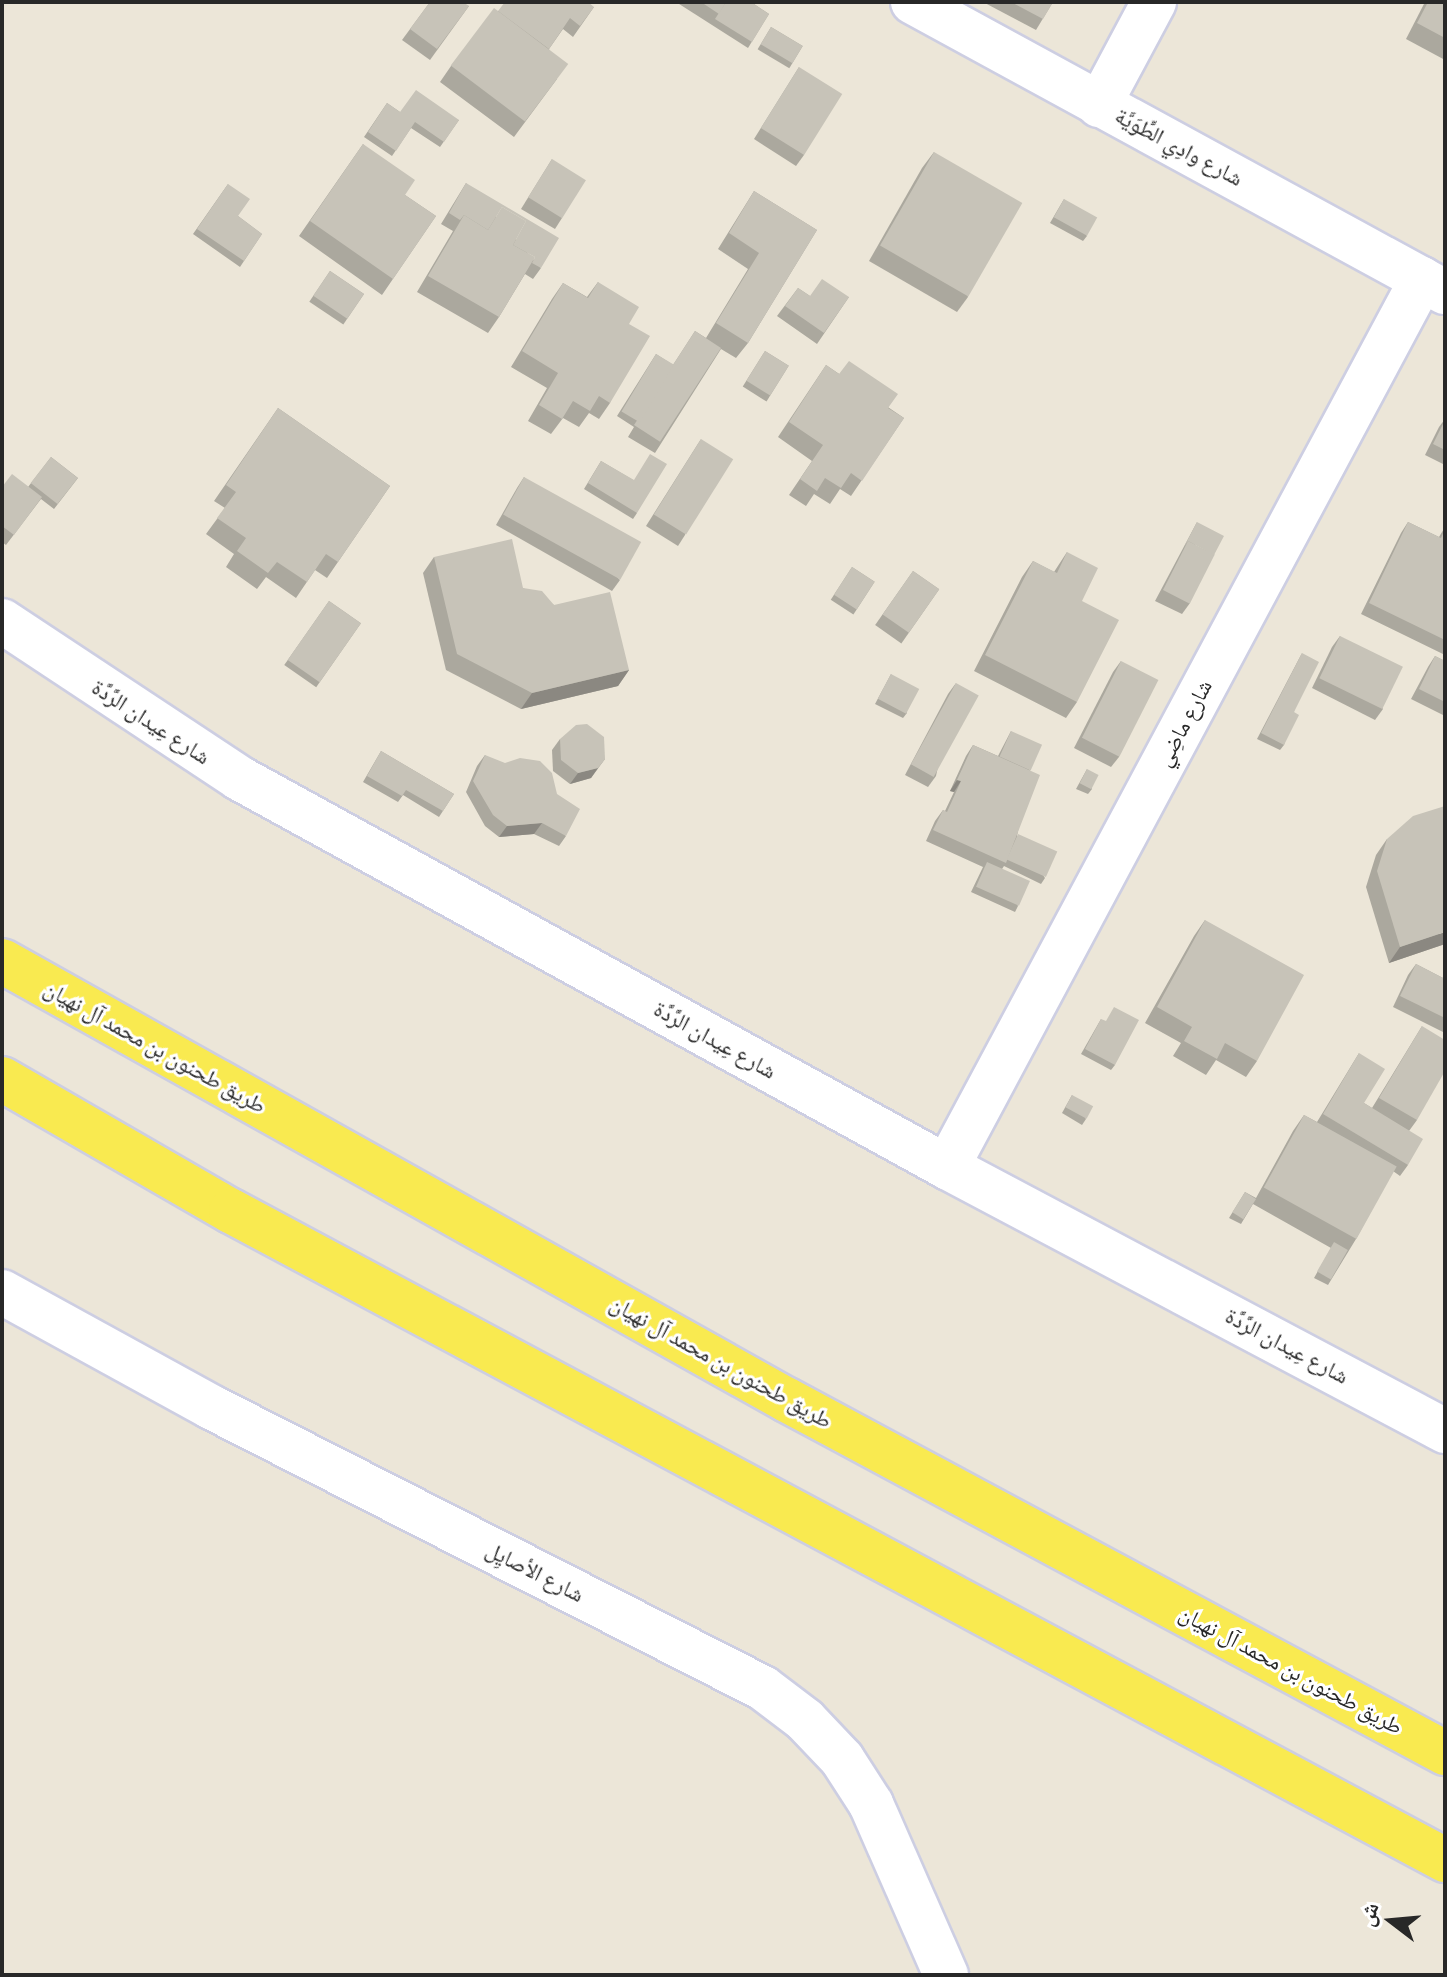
<!DOCTYPE html>
<meta charset="utf-8">
<style>
body{margin:0}
#map{position:relative;width:1447px;height:1977px;overflow:hidden;background:#ece6d8;font-family:"PT Sans Narrow","Noto Naskh Arabic",sans-serif}
div>[style]{position:absolute}
.roads{filter:drop-shadow(2px 0 #cdcee2) drop-shadow(-2px 0 #cdcee2) drop-shadow(0 2px #cdcee2) drop-shadow(0 -2px #cdcee2)}
.minor>*{height:44px;margin:-22px;padding:0 22px;transform-origin:22px;border-radius:22px;background:#fff}
.major>*{height:44px;margin:-22px;padding:0 22px;transform-origin:22px;border-radius:22px;background:#f9ea50}
.wall>*{inset:0;background:#aba89e;transform-origin:0 0}
.shaded-wall>*{inset:0;background:#8b8881}
.building>*{inset:0;background:#c7c3b8;transform-origin:0 0}
span{translate:-50% -50%;white-space:nowrap;text-align:center;line-height:1.15;-webkit-text-stroke:6px #fff;paint-order:stroke}
.street-label{font-size:22px;color:#282828}
.frame{position:absolute;inset:0;border:4px solid #282828;pointer-events:none}
.north{position:absolute;left:1351px;top:1881px;width:80px;height:80px;-webkit-text-stroke:6px #fff;paint-order:stroke;rotate:286deg;font-size:22px;font-weight:700;line-height:32px;text-align:center;color:#282828}
.north::after{content:'';display:block;margin:auto;width:28px;height:36px;background:#282828;clip-path:polygon(50% 0,100% 100%,50% 72%,0 100%)}
</style>
<div id="map">
<div class="roads">
<div class="minor">
<i style="left:913px;top:2px;width:606px;rotate:28.6deg"></i>
<i style="left:1099px;top:105px;width:117px;rotate:-61.9deg"></i>
<i style="left:2px;top:621px;width:284px;rotate:33.5deg"></i>
<i style="left:239px;top:778px;width:808px;rotate:28.79deg"></i>
<i style="left:947px;top:1167px;width:564px;rotate:27.93deg"></i>
<i style="left:947px;top:1167px;width:1007px;rotate:-61.86deg"></i>
<i style="left:2px;top:1292px;width:239px;rotate:28.8deg"></i>
<i style="left:211px;top:1407px;width:619px;rotate:26.98deg"></i>
<i style="left:763px;top:1688px;width:53px;rotate:37.3deg"></i>
<i style="left:805px;top:1720px;width:54px;rotate:46.5deg"></i>
<i style="left:842px;top:1759px;width:54px;rotate:57.2deg"></i>
<i style="left:871px;top:1804px;width:187px;rotate:66.3deg"></i>
</div>
<div class="major">
<i style="left:2px;top:961px;width:899px;rotate:29.22deg"></i>
<i style="left:787px;top:1400px;width:747px;rotate:28.21deg"></i>
<i style="left:2px;top:1079px;width:264px;rotate:30deg"></i>
<i style="left:231px;top:1211px;width:1377px;rotate:28.13deg"></i>
</div>
</div>
<div class="wall">
<i style="clip-path:polygon(430px 2px,469px 6px,430px 60px,402px 40px)"></i>
<i style="clip-path:polygon(676px 2px,751px 2px,769px 14px,748px 48px)"></i>
<i style="clip-path:polygon(983px 2px,1053px 2px,1036px 30px)"></i>
<i style="clip-path:polygon(1425px 2px,1445px 2px,1445px 60px,1406px 39px)"></i>
<i style="clip-path:polygon(594px 7px,573px 37px,563px 29px,549px 49px,557px 79px,514px 137px,440px 82px,451px 66px,498px 11px)"></i>
<i style="left:771px;top:27px;width:37px;height:26px;rotate:31deg"></i>
<i style="clip-path:polygon(799px 67px,804px 155px,796px 166px,754px 139px)"></i>
<i style="clip-path:polygon(387px 103px,400px 112px,459px 120px,440px 147px,411px 128px,392px 156px,364px 137px)"></i>
<i style="clip-path:polygon(363px 144px,405px 195px,436px 216px,382px 295px,299px 236px)"></i>
<i style="clip-path:polygon(934px 152px,968px 297px,957px 312px,869px 261px,922px 168px)"></i>
<i style="clip-path:polygon(552px 159px,562px 218px,555px 229px,521px 209px)"></i>
<i style="clip-path:polygon(466px 183px,541px 268px,533px 279px,525px 274px,499px 317px,488px 333px,417px 292px,453px 231px,441px 224px)"></i>
<i style="clip-path:polygon(228px 184px,238px 216px,262px 234px,240px 267px,193px 234px)"></i>
<i style="clip-path:polygon(754px 191px,817px 230px,748px 343px,736px 358px,721px 349px,655px 453px,628px 437px,634px 427px,617px 416px,656px 354px,673px 365px,695px 331px,706px 338px,748px 269px,718px 249px)"></i>
<i style="clip-path:polygon(1064px 199px,1087px 236px,1083px 241px,1050px 223px)"></i>
<i style="left:330px;top:271px;width:41px;height:37px;rotate:34deg"></i>
<i style="clip-path:polygon(598px 282px,629px 324px,610px 403px,599px 419px,589px 413px,579px 427px,563px 418px,551px 434px,528px 421px,547px 388px,511px 367px,552px 299px,563px 283px,587px 297px)"></i>
<i style="clip-path:polygon(798px 288px,810px 296px,849px 297px,817px 344px,777px 316px)"></i>
<i style="left:765px;top:351px;width:28px;height:42px;rotate:32deg"></i>
<i style="clip-path:polygon(826px 365px,904px 418px,851px 496px,840px 489px,830px 504px,814px 494px,806px 506px,789px 495px,812px 461px,778px 437px)"></i>
<i style="clip-path:polygon(278px 408px,390px 486px,327px 578px,315px 570px,296px 598px,266px 577px,257px 589px,226px 567px,234px 554px,206px 534px,225px 508px,214px 501px)"></i>
<i style="clip-path:polygon(1445px 419px,1445px 465px,1425px 455px,1439px 427px)"></i>
<i style="clip-path:polygon(701px 439px,685px 535px,678px 546px,646px 526px)"></i>
<i style="clip-path:polygon(51px 457px,78px 478px,54px 509px,41px 499px,6px 545px,2px 542px,2px 487px,28px 487px)"></i>
<i style="clip-path:polygon(601px 461px,633px 480px,637px 513px,633px 519px,584px 489px)"></i>
<i style="clip-path:polygon(524px 477px,620px 580px,612px 591px,496px 525px,517px 488px)"></i>
<i style="clip-path:polygon(1197px 522px,1190px 603px,1182px 614px,1155px 601px)"></i>
<i style="clip-path:polygon(1408px 522px,1439px 537px,1445px 527px,1445px 655px,1361px 614px,1401px 533px)"></i>
<i style="clip-path:polygon(1067px 552px,1082px 601px,1077px 702px,1066px 718px,974px 671px,1022px 577px,1033px 561px,1054px 572px)"></i>
<i style="clip-path:polygon(434px 557px,523px 588px,554px 605px,629px 670px,618px 686px,521px 709px,446px 670px,423px 573px)"></i>
<i style="left:852px;top:567px;width:27px;height:39px;rotate:33deg"></i>
<i style="left:913px;top:571px;width:32px;height:66px;rotate:35deg"></i>
<i style="left:329px;top:601px;width:39px;height:78px;rotate:35deg"></i>
<i style="clip-path:polygon(1340px 636px,1383px 709px,1375px 720px,1312px 688px,1332px 647px)"></i>
<i style="clip-path:polygon(1302px 653px,1294px 712px,1284px 745px,1280px 750px,1257px 739px)"></i>
<i style="clip-path:polygon(1435px 656px,1445px 661px,1445px 716px,1411px 699px,1428px 667px)"></i>
<i style="clip-path:polygon(1121px 661px,1119px 757px,1111px 767px,1074px 748px,1113px 672px)"></i>
<i style="clip-path:polygon(891px 674px,907px 713px,903px 718px,875px 704px)"></i>
<i style="clip-path:polygon(956px 683px,936px 776px,928px 787px,905px 775px,948px 694px)"></i>
<i style="clip-path:polygon(1011px 731px,1030px 771px,1017px 836px,1045px 878px,1041px 884px,1004px 866px,1002px 869px,1018px 906px,1015px 912px,971px 892px,983px 867px,926px 841px,935px 821px,943px 810px,945px 811px,954px 792px,950px 791px,966px 756px,973px 745px,998px 756px)"></i>
<i style="clip-path:polygon(560px 739px,605px 759px,591px 778px,570px 784px,553px 771px,552px 750px)"></i>
<i style="clip-path:polygon(381px 751px,454px 794px,439px 817px,403px 795px,398px 802px,363px 782px)"></i>
<i style="clip-path:polygon(485px 755px,566px 836px,559px 846px,534px 834px,499px 837px,485px 826px,466px 792px,477px 766px)"></i>
<i style="clip-path:polygon(1087px 769px,1092px 789px,1088px 794px,1076px 789px)"></i>
<i style="clip-path:polygon(1387px 839px,1445px 944px,1389px 963px,1366px 887px,1376px 855px)"></i>
<i style="clip-path:polygon(1205px 920px,1257px 1061px,1246px 1077px,1216px 1060px,1206px 1075px,1173px 1056px,1181px 1043px,1145px 1023px,1194px 936px)"></i>
<i style="clip-path:polygon(1416px 964px,1445px 979px,1445px 1033px,1393px 1007px,1408px 975px)"></i>
<i style="clip-path:polygon(1101px 1019px,1115px 1065px,1111px 1070px,1081px 1054px)"></i>
<i style="clip-path:polygon(1422px 1026px,1417px 1120px,1409px 1131px,1408px 1165px,1400px 1176px,1393px 1171px,1356px 1239px,1328px 1285px,1314px 1278px,1331px 1248px,1253px 1204px,1241px 1224px,1229px 1218px,1245px 1192px,1256px 1198px,1293px 1131px,1304px 1115px,1317px 1122px,1359px 1053px,1364px 1103px,1372px 1108px)"></i>
<i style="clip-path:polygon(1072px 1095px,1086px 1119px,1082px 1125px,1062px 1113px)"></i>
</div>
<div class="shaded-wall">
<i style="clip-path:polygon(629px 670px,618px 686px,521px 709px,532px 693px)"></i>
<i style="clip-path:polygon(598px 768px,591px 778px,570px 784px,578px 773px)"></i>
<i style="clip-path:polygon(957px 780px,961px 781px,954px 792px,950px 791px)"></i>
<i style="clip-path:polygon(542px 823px,534px 834px,499px 837px,507px 826px)"></i>
<i style="clip-path:polygon(1445px 932px,1445px 944px,1389px 963px,1400px 947px)"></i>
</div>
<div class="building">
<i style="clip-path:polygon(430px 2px,463px 2px,469px 6px,437px 49px,410px 29px)"></i>
<i style="clip-path:polygon(505px 2px,588px 2px,594px 7px,580px 26px,570px 18px,549px 49px,498px 11px)"></i>
<i style="clip-path:polygon(701px 2px,726px 2px,719px 14px)"></i>
<i style="clip-path:polygon(726px 2px,751px 2px,769px 14px,752px 42px,715px 19px)"></i>
<i style="clip-path:polygon(1011px 2px,1053px 2px,1043px 19px)"></i>
<i style="clip-path:polygon(1428px 2px,1445px 2px,1445px 38px,1417px 23px)"></i>
<i style="left:494px;top:8px;width:93px;height:72px;rotate:37deg"></i>
<i style="left:771px;top:27px;width:37px;height:20px;rotate:31deg"></i>
<i style="left:799px;top:67px;width:51px;height:72px;rotate:32deg"></i>
<i style="clip-path:polygon(416px 90px,459px 120px,444px 142px,415px 122px,396px 151px,368px 132px,387px 103px,400px 112px)"></i>
<i style="clip-path:polygon(363px 144px,415px 180px,405px 195px,436px 216px,393px 279px,310px 221px)"></i>
<i style="left:934px;top:152px;width:102px;height:108px;rotate:30deg"></i>
<i style="left:552px;top:159px;width:40px;height:45px;rotate:32deg"></i>
<i style="clip-path:polygon(466px 183px,559px 238px,541px 268px,532px 263px,535px 257px,513px 245px,526px 221px,502px 207px,488px 230px,464px 215px,460px 220px,449px 213px)"></i>
<i style="clip-path:polygon(228px 184px,250px 199px,238px 216px,262px 234px,244px 261px,197px 229px)"></i>
<i style="clip-path:polygon(754px 191px,817px 230px,748px 343px,716px 323px,759px 253px,729px 233px)"></i>
<i style="left:1064px;top:199px;width:38px;height:21px;rotate:29deg"></i>
<i style="clip-path:polygon(502px 207px,526px 221px,513px 245px,535px 257px,499px 317px,428px 276px,464px 215px,488px 230px)"></i>
<i style="left:330px;top:271px;width:41px;height:30px;rotate:34deg"></i>
<i style="clip-path:polygon(822px 279px,849px 297px,824px 333px,785px 306px,798px 288px,810px 296px)"></i>
<i style="clip-path:polygon(598px 282px,639px 307px,629px 324px,650px 336px,610px 403px,599px 396px,590px 411px,573px 401px,562px 419px,539px 405px,558px 373px,522px 351px,563px 283px,588px 298px)"></i>
<i style="left:695px;top:331px;width:31px;height:112px;rotate:33deg"></i>
<i style="left:765px;top:351px;width:28px;height:35px;rotate:32deg"></i>
<i style="left:656px;top:354px;width:21px;height:67px;rotate:31deg"></i>
<i style="clip-path:polygon(849px 361px,898px 394px,888px 408px,904px 418px,862px 481px,851px 473px,841px 488px,825px 478px,817px 491px,800px 479px,823px 445px,789px 422px,826px 365px,839px 374px)"></i>
<i style="clip-path:polygon(278px 408px,390px 486px,338px 562px,326px 554px,307px 582px,277px 562px,268px 573px,237px 551px,246px 538px,217px 518px,236px 492px,226px 485px)"></i>
<i style="clip-path:polygon(1445px 420px,1445px 450px,1433px 444px)"></i>
<i style="left:701px;top:439px;width:38px;height:89px;rotate:32deg"></i>
<i style="clip-path:polygon(650px 454px,667px 464px,637px 513px,588px 483px,601px 461px,634px 480px)"></i>
<i style="left:51px;top:457px;width:34px;height:33px;rotate:38deg"></i>
<i style="clip-path:polygon(12px 474px,42px 497px,14px 535px,2px 526px,2px 487px)"></i>
<i style="left:524px;top:477px;width:134px;height:43px;rotate:29deg"></i>
<i style="clip-path:polygon(1197px 522px,1224px 536px,1214px 555px,1188px 541px,1184px 547px)"></i>
<i style="clip-path:polygon(1408px 522px,1441px 538px,1445px 529px,1445px 640px,1369px 603px)"></i>
<i style="clip-path:polygon(512px 539px,523px 588px,542px 591px,554px 605px,610px 592px,629px 670px,532px 693px,457px 654px,434px 557px)"></i>
<i style="left:1188px;top:541px;width:30px;height:55px;rotate:27deg"></i>
<i style="clip-path:polygon(1067px 552px,1098px 568px,1082px 601px,1119px 620px,1077px 702px,985px 655px,1033px 561px,1057px 573px)"></i>
<i style="left:852px;top:567px;width:27px;height:33px;rotate:33deg"></i>
<i style="left:913px;top:571px;width:32px;height:53px;rotate:35deg"></i>
<i style="left:329px;top:601px;width:39px;height:72px;rotate:35deg"></i>
<i style="left:1340px;top:636px;width:70px;height:47px;rotate:26deg"></i>
<i style="clip-path:polygon(1302px 653px,1319px 662px,1294px 712px,1299px 715px,1284px 745px,1261px 733px)"></i>
<i style="clip-path:polygon(1435px 656px,1445px 661px,1445px 702px,1419px 689px)"></i>
<i style="left:1121px;top:661px;width:42px;height:86px;rotate:27deg"></i>
<i style="left:891px;top:674px;width:32px;height:28px;rotate:28deg"></i>
<i style="left:956px;top:683px;width:26px;height:93px;rotate:29deg"></i>
<i style="clip-path:polygon(587px 724px,604px 737px,605px 759px,598px 768px,578px 773px,561px 760px,560px 739px,576px 725px)"></i>
<i style="left:1011px;top:731px;width:34px;height:28px;rotate:24deg"></i>
<i style="clip-path:polygon(973px 745px,1040px 775px,1006px 863px,933px 830px,943px 810px,947px 812px,961px 781px,957px 780px)"></i>
<i style="clip-path:polygon(381px 751px,454px 794px,443px 811px,406px 790px,402px 796px,367px 776px)"></i>
<i style="clip-path:polygon(485px 755px,505px 763px,520px 758px,540px 761px,552px 773px,557px 794px,580px 809px,566px 836px,542px 823px,507px 826px,493px 815px,473px 781px)"></i>
<i style="left:1087px;top:769px;width:13px;height:16px;rotate:27deg"></i>
<i style="clip-path:polygon(1445px 806px,1445px 932px,1400px 947px,1377px 871px,1387px 839px,1413px 816px)"></i>
<i style="left:1018px;top:834px;width:43px;height:28px;rotate:24deg"></i>
<i style="left:987px;top:862px;width:47px;height:27px;rotate:24deg"></i>
<i style="clip-path:polygon(1205px 920px,1304px 975px,1257px 1061px,1225px 1043px,1217px 1059px,1184px 1041px,1192px 1027px,1157px 1007px)"></i>
<i style="clip-path:polygon(1416px 964px,1445px 979px,1445px 1018px,1400px 996px)"></i>
<i style="clip-path:polygon(1114px 1007px,1139px 1020px,1115px 1065px,1085px 1049px,1101px 1019px,1106px 1021px)"></i>
<i style="clip-path:polygon(1422px 1026px,1445px 1040px,1445px 1071px,1417px 1120px,1379px 1098px)"></i>
<i style="clip-path:polygon(1359px 1053px,1385px 1069px,1364px 1103px,1423px 1139px,1408px 1165px,1323px 1114px)"></i>
<i style="left:1072px;top:1095px;width:24px;height:14px;rotate:28deg"></i>
<i style="left:1304px;top:1115px;width:106px;height:83px;rotate:29deg"></i>
<i style="left:1245px;top:1192px;width:13px;height:24px;rotate:32deg"></i>
<i style="left:1334px;top:1242px;width:16px;height:34px;rotate:30deg"></i>
</div>
<div class="street-label">
<span style="left:1179px;top:147px;rotate:28deg">شارع وادِي الطِّوَيَّة</span>
<span style="left:151px;top:722px;rotate:33deg">شارع عِيدان الرَّدَّة</span>
<span style="left:1184px;top:723px;rotate:-62deg">شارع ماضِي</span>
<span style="left:715px;top:1040px;rotate:29deg">شارع عِيدان الرَّدَّة</span>
<span style="left:155px;top:1047px;rotate:29deg">طريق طحنون بن محمد آل نهيان</span>
<span style="left:1287px;top:1346px;rotate:28deg">شارع عِيدان الرَّدَّة</span>
<span style="left:721px;top:1362px;rotate:29deg">طريق طحنون بن محمد آل نهيان</span>
<span style="left:535px;top:1572px;rotate:27deg">شارع الأصايِل</span>
<span style="left:1291px;top:1670px;rotate:28deg">طريق طحنون بن محمد آل نهيان</span>
</div>
<div class="frame"></div>
<div class="north">ش</div>
</div>
